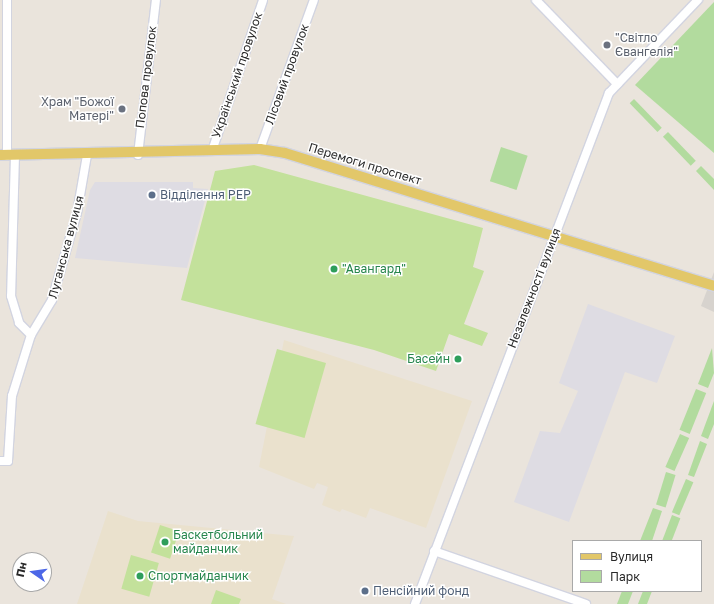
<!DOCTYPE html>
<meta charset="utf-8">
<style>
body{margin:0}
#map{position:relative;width:714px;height:604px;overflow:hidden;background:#eae4dc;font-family:"Golos Text",sans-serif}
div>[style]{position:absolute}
.industrial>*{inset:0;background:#dedce3}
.education>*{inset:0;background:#eae1cd}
.green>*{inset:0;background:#b2db9e;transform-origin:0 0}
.pitch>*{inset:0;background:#c3e19b;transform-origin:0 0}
.plaza>*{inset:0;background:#d7d3ce}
.roads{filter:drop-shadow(1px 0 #d2d4e0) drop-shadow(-1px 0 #d2d4e0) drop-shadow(0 1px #d2d4e0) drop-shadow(0 -1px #d2d4e0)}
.minor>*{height:8px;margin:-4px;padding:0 4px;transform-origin:4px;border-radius:4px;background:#fff}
.major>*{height:10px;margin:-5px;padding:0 5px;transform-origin:5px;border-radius:5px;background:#e2c769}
.dots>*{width:11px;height:11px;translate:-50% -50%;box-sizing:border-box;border:2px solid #fff;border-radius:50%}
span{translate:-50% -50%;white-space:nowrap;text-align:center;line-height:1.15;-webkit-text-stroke:3px #fff;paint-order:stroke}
.worship-label{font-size:12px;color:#5b616d}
.left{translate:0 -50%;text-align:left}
.right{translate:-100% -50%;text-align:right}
.street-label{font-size:12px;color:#292929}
.service-label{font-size:12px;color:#4e5e75}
.leisure-label{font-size:12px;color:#27864d}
.legend{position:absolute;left:572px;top:540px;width:130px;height:52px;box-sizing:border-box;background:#fff;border:1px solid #a9a9a9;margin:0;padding:5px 7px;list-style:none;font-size:12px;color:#292929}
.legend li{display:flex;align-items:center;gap:8px;height:20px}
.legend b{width:20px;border:1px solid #a9a9a9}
.north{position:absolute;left:12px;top:552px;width:40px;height:40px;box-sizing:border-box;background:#fff;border:1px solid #a9a9a9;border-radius:50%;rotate:283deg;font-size:11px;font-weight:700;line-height:16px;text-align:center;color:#292929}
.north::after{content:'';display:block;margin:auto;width:14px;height:18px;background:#4c67e7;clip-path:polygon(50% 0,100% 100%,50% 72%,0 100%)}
</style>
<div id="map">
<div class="industrial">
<i style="clip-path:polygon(95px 182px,193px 182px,193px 188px,208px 189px,187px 268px,75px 258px,90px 190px)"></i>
<i style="clip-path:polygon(588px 304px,675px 336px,657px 383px,625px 372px,569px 522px,514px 502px,540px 431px,560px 433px,578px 391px,559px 383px)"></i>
</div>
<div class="education">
<i style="clip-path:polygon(284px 340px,472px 401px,426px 528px,370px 508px,366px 518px,342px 509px,340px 512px,322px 505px,328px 487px,317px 483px,314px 489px,259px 467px)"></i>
<i style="clip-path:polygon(108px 511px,138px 521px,294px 536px,272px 599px,286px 604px,77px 604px)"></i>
</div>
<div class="green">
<i style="clip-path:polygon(714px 2px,714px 153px,635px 85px)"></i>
<i style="left:634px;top:99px;width:40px;height:6px;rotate:46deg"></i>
<i style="left:668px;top:132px;width:40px;height:7px;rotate:46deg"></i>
<i style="left:501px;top:147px;width:28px;height:36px;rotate:18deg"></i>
<i style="clip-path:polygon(701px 166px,714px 179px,714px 190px,696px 171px)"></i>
<i style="clip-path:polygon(712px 348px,714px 373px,708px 388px,698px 384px)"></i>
<i style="left:696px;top:389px;width:11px;height:44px;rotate:22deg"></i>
<i style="clip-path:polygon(714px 401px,714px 424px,708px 439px,701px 436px)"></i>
<i style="left:680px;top:434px;width:10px;height:36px;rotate:24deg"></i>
<i style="clip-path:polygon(700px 441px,707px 444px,694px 477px,688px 475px)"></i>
<i style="left:666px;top:472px;width:10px;height:34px;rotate:17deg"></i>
<i style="left:686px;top:479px;width:8px;height:36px;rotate:23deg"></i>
<i style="clip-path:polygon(653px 508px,662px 511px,652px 541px,640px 541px)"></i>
<i style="left:672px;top:515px;width:9px;height:28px;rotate:21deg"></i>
<i style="clip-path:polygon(622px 591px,633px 591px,628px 604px,617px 604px)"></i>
<i style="clip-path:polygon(643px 591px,652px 591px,647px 604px,638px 604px)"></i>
</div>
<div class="pitch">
<i style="clip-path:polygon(254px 165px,483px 228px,473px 267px,484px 271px,464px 324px,488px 333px,482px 346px,449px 334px,436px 371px,374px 350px,181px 300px,215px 171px)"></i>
<i style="left:277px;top:349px;width:51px;height:78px;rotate:16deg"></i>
<i style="left:160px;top:525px;width:20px;height:29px;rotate:18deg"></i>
<i style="left:131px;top:555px;width:29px;height:35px;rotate:16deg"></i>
<i style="clip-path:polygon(216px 590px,241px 599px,239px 604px,211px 604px)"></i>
</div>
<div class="plaza">
<i style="clip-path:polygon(714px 272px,714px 312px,701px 306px)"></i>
</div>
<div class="roads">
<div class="minor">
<i style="left:536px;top:0;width:117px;rotate:46deg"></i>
<i style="left:260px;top:149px;width:158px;rotate:-70.1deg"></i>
<i style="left:212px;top:151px;width:159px;rotate:-71.3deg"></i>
<i style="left:15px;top:155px;width:141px;rotate:91.6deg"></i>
<i style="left:11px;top:296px;width:28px;rotate:73deg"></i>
<i style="left:19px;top:323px;width:17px;rotate:45deg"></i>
<i style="left:138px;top:155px;width:156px;rotate:-83.4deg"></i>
<i style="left:7px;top:156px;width:156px;rotate:-90deg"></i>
<i style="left:0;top:461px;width:8px"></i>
<i style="left:8px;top:461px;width:65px;rotate:-86.5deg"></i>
<i style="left:12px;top:396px;width:64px;rotate:-72.7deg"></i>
<i style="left:31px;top:335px;width:41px;rotate:-59deg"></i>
<i style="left:52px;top:300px;width:91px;rotate:-74deg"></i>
<i style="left:77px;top:213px;width:59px;rotate:-80.2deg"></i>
<i style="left:434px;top:551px;width:161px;rotate:19.2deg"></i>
<i style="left:415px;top:604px;width:547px;rotate:-69.21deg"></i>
<i style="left:609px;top:93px;width:129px;rotate:-46.3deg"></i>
</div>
<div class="major">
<i style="left:0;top:155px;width:260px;rotate:-1.3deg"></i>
<i style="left:260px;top:149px;width:25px;rotate:9deg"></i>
<i style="left:285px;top:153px;width:449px;rotate:17.2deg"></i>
</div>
</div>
<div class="dots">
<i style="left:607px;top:45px;background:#6b7280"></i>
<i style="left:122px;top:109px;background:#6b7280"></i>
<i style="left:152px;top:195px;background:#5c6f8a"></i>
<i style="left:334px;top:269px;background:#2e9e5b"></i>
<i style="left:458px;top:359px;background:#2e9e5b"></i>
<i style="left:165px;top:542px;background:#2e9e5b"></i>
<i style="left:140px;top:576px;background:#2e9e5b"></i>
<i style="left:365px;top:591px;background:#5c6f8a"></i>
</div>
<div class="worship-label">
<span class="left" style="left:615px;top:45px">"Світло<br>Євангелія"</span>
<span class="right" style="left:114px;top:109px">Храм "Божої<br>Матері"</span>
</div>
<div class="street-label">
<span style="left:287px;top:74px;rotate:-70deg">Лісовий провулок</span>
<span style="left:237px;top:75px;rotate:-71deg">Український провулок</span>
<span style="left:146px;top:77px;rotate:-83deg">Попова провулок</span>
<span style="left:365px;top:164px;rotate:17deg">Перемоги проспект</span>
<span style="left:66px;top:247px;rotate:-75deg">Луганська вулиця</span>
<span style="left:534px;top:288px;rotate:-69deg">Незалежності вулиця</span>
</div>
<div class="service-label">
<span class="left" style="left:160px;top:195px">Відділення РЕР</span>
<span class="left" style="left:373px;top:591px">Пенсійний фонд</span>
</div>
<div class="leisure-label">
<span class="left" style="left:342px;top:269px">"Авангард"</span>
<span class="right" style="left:450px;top:359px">Басейн</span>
<span class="left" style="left:173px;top:542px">Баскетбольний<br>майданчик</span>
<span class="left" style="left:148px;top:576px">Спортмайданчик</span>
</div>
<ul class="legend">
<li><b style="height:5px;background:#e2c769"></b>Вулиця</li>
<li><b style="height:11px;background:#b2db9e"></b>Парк</li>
</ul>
<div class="north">Пн</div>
</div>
